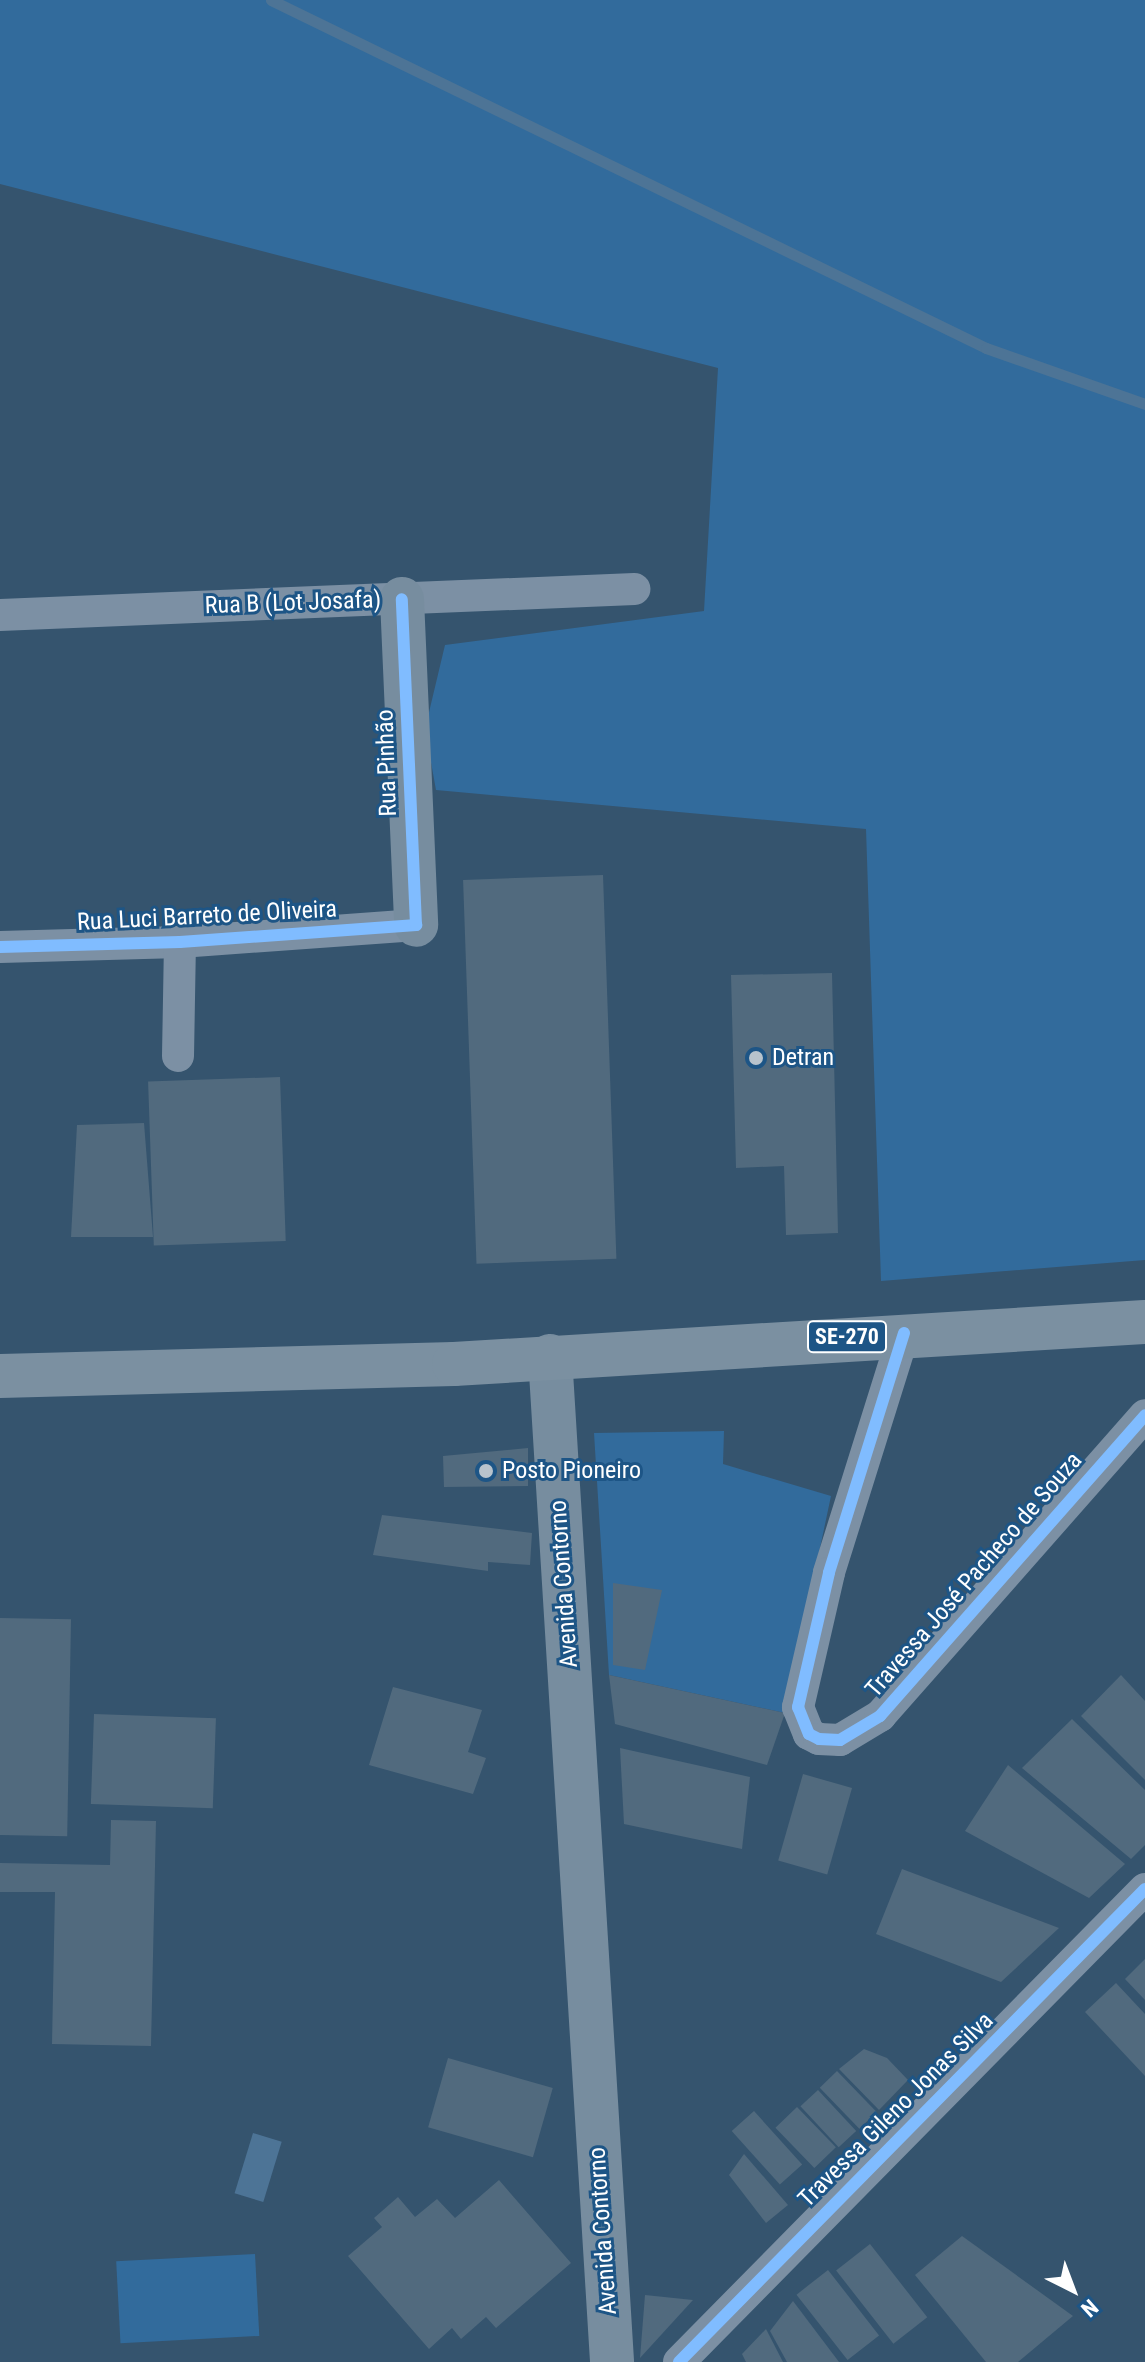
<!DOCTYPE html>
<meta charset="utf-8">
<style>
body{margin:0}
#map{position:relative;width:1145px;height:2362px;overflow:hidden;background:#35546e;font-family:"Roboto Condensed",sans-serif}
div>[style]{position:absolute}
.green>*{inset:0;background:#326b9c;transform-origin:0 0}
.water>*{inset:0;background:#4d7496;transform-origin:0 0}
.stream>*{height:11px;margin:-5.5px;padding:0 5.5px;transform-origin:5.5px;border-radius:5.5px;background:#4d7496}
.building>*{inset:0;background:#516a7e;transform-origin:0 0}
.street>*{height:32px;margin:-16px;padding:0 16px;transform-origin:16px;border-radius:16px;background:#7c90a4}
.secondary>*{height:44px;margin:-22px;padding:0 22px;transform-origin:22px;border-radius:22px;background:#778d9f}
.primary>*{height:44px;margin:-22px;padding:0 22px;transform-origin:22px;border-radius:22px;background:#7b90a1}
.cycleway>*{height:12px;margin:-6px;padding:0 6px;transform-origin:6px;border-radius:6px;background:#80bcff}
.dots>*{width:22px;height:22px;translate:-50% -50%;box-sizing:border-box;border:4px solid #1d5586;border-radius:50%}
span{translate:-50% -50%;white-space:nowrap;text-align:center;line-height:1.15;-webkit-text-stroke:6px #1d5586;paint-order:stroke}
.shield-label span{padding:2px 6px;background:#1d5586;border:2px solid;border-radius:6px;-webkit-text-stroke-width:0}
.shield-label{font-size:22px;color:#fff;font-weight:700}
.street-label{font-size:24px;color:#fff}
.poi-label{font-size:24px;color:#fff}
.left{translate:0 -50%;text-align:left}
.north{position:absolute;left:1033px;top:2250px;width:80px;height:80px;-webkit-text-stroke:6px #1d5586;paint-order:stroke;rotate:138deg;font-size:22px;font-weight:700;line-height:32px;text-align:center;color:#fff}
.north::after{content:'';display:block;margin:auto;width:28px;height:36px;background:#fff;clip-path:polygon(50% 0,100% 100%,50% 72%,0 100%)}
</style>
<div id="map">
<div class="green">
<i style="clip-path:polygon(0 0,1145px 0,1145px 1260px,881px 1281px,866px 829px,436px 790px,425px 729px,445px 645px,704px 611px,718px 368px,0 184px)"></i>
<i style="clip-path:polygon(724px 1431px,723px 1464px,831px 1496px,785px 1713px,609px 1675px,594px 1433px)"></i>
<i style="left:255px;top:2254px;width:82px;height:139px;rotate:87deg"></i>
</div>
<div class="water">
<i style="left:253px;top:2133px;width:30px;height:63px;rotate:17deg"></i>
</div>
<div class="stream">
<i style="left:271px;top:0;width:795px;rotate:25.95deg"></i>
<i style="left:986px;top:348px;width:169px;rotate:19.4deg"></i>
</div>
<div class="building">
<i style="left:603px;top:875px;width:384px;height:140px;rotate:88deg"></i>
<i style="clip-path:polygon(832px 973px,838px 1233px,786px 1235px,784px 1166px,736px 1168px,731px 975px)"></i>
<i style="left:280px;top:1077px;width:164px;height:132px;rotate:88deg"></i>
<i style="clip-path:polygon(144px 1123px,153px 1237px,71px 1237px,77px 1125px)"></i>
<i style="clip-path:polygon(528px 1448px,528px 1486px,444px 1487px,443px 1456px)"></i>
<i style="clip-path:polygon(382px 1515px,532px 1533px,530px 1565px,488px 1562px,488px 1571px,373px 1555px)"></i>
<i style="clip-path:polygon(613px 1583px,662px 1590px,645px 1670px,613px 1665px)"></i>
<i style="left:0;top:1618px;width:71px;height:217px;rotate:1deg"></i>
<i style="clip-path:polygon(609px 1675px,785px 1713px,767px 1765px,615px 1724px)"></i>
<i style="clip-path:polygon(1121px 1675px,1145px 1701px,1145px 1780px,1081px 1716px)"></i>
<i style="clip-path:polygon(393px 1687px,482px 1710px,468px 1752px,486px 1758px,473px 1794px,369px 1765px)"></i>
<i style="left:94px;top:1714px;width:122px;height:90px;rotate:2deg"></i>
<i style="clip-path:polygon(1072px 1719px,1145px 1790px,1145px 1845px,1131px 1859px,1022px 1768px)"></i>
<i style="clip-path:polygon(620px 1748px,750px 1777px,742px 1849px,624px 1824px)"></i>
<i style="clip-path:polygon(1008px 1765px,1125px 1864px,1089px 1898px,965px 1831px)"></i>
<i style="left:803px;top:1774px;width:51px;height:90px;rotate:16deg"></i>
<i style="clip-path:polygon(111px 1820px,156px 1821px,151px 2046px,52px 2044px,55px 1892px,0 1892px,0 1863px,110px 1865px)"></i>
<i style="clip-path:polygon(902px 1869px,1059px 1928px,1001px 1982px,876px 1934px)"></i>
<i style="clip-path:polygon(1145px 1959px,1145px 2000px,1125px 1979px)"></i>
<i style="clip-path:polygon(1116px 1983px,1145px 2014px,1145px 2076px,1085px 2012px)"></i>
<i style="clip-path:polygon(864px 2049px,887px 2058px,908px 2080px,879px 2110px,839px 2069px)"></i>
<i style="left:448px;top:2058px;width:109px;height:72px;rotate:16deg"></i>
<i style="left:837px;top:2071px;width:57px;height:24px;rotate:46deg"></i>
<i style="left:818px;top:2090px;width:56px;height:24px;rotate:47deg"></i>
<i style="left:797px;top:2107px;width:56px;height:30px;rotate:46deg"></i>
<i style="left:754px;top:2111px;width:72px;height:30px;rotate:48deg"></i>
<i style="clip-path:polygon(744px 2154px,788px 2205px,766px 2223px,729px 2175px)"></i>
<i style="clip-path:polygon(499px 2180px,571px 2263px,496px 2328px,486px 2317px,461px 2339px,452px 2328px,429px 2349px,348px 2256px,382px 2227px,374px 2218px,398px 2197px,415px 2217px,437px 2199px,455px 2218px)"></i>
<i style="clip-path:polygon(962px 2236px,1073px 2316px,1018px 2362px,986px 2362px,915px 2275px)"></i>
<i style="left:870px;top:2244px;width:93px;height:43px;rotate:52deg"></i>
<i style="left:828px;top:2270px;width:83px;height:40px;rotate:52deg"></i>
<i style="clip-path:polygon(645px 2295px,693px 2300px,640px 2358px)"></i>
<i style="clip-path:polygon(793px 2301px,839px 2362px,787px 2362px,770px 2331px)"></i>
<i style="clip-path:polygon(766px 2329px,783px 2362px,746px 2362px,742px 2354px)"></i>
</div>
<div class="street">
<i style="left:0;top:615px;width:635px;rotate:-2.35deg"></i>
<i style="left:0;top:947px;width:180px;rotate:-1.6deg"></i>
<i style="left:180px;top:942px;width:237px;rotate:-4.1deg"></i>
<i style="left:178px;top:1056px;width:114px;rotate:-89deg"></i>
<i style="left:904px;top:1333px;width:251px;rotate:107.4deg"></i>
<i style="left:829px;top:1573px;width:138px;rotate:103deg"></i>
<i style="left:798px;top:1707px;width:29px;rotate:68deg"></i>
<i style="left:809px;top:1734px;width:11px;rotate:27deg"></i>
<i style="left:819px;top:1739px;width:21px;rotate:3deg"></i>
<i style="left:840px;top:1740px;width:47px;rotate:-31deg"></i>
<i style="left:880px;top:1716px;width:401px;rotate:-48.6deg"></i>
<i style="left:679px;top:2362px;width:664px;rotate:-45.43deg"></i>
</div>
<div class="secondary">
<i style="left:402px;top:599px;width:326px;rotate:87.5deg"></i>
<i style="left:550px;top:1356px;width:1008px;rotate:86.47deg"></i>
</div>
<div class="primary">
<i style="left:0;top:1376px;width:454px;rotate:-1.5deg"></i>
<i style="left:454px;top:1364px;width:692px;rotate:-3.48deg"></i>
</div>
<div class="cycleway">
<i style="left:0;top:947px;width:180px;rotate:-1.6deg"></i>
<i style="left:180px;top:942px;width:237px;rotate:-4.1deg"></i>
<i style="left:416px;top:925px;width:326px;rotate:-92.5deg"></i>
<i style="left:904px;top:1333px;width:251px;rotate:107.4deg"></i>
<i style="left:829px;top:1573px;width:138px;rotate:103deg"></i>
<i style="left:798px;top:1707px;width:29px;rotate:68deg"></i>
<i style="left:809px;top:1734px;width:11px;rotate:27deg"></i>
<i style="left:819px;top:1739px;width:21px;rotate:3deg"></i>
<i style="left:840px;top:1740px;width:47px;rotate:-31deg"></i>
<i style="left:880px;top:1716px;width:401px;rotate:-48.6deg"></i>
<i style="left:679px;top:2362px;width:664px;rotate:-45.43deg"></i>
</div>
<div class="dots">
<i style="left:756px;top:1058px;background:#b8c3cc"></i>
<i style="left:486px;top:1471px;background:#b8c3cc"></i>
</div>
<div class="shield-label">
<span style="left:847px;top:1337px">SE-270</span>
</div>
<div class="street-label">
<span style="left:293px;top:603px;rotate:-2deg">Rua B (Lot Josafa)</span>
<span style="left:387px;top:763px;rotate:-92deg">Rua Pinhão</span>
<span style="left:207px;top:916px;rotate:-3deg">Rua Luci Barreto de Oliveira</span>
<span style="left:974px;top:1575px;rotate:-49deg">Travessa José Pacheco de Souza</span>
<span style="left:564px;top:1584px;rotate:-94deg">Avenida Contorno</span>
<span style="left:896px;top:2110px;rotate:-45deg">Travessa Gileno Jonas Silva</span>
<span style="left:603px;top:2231px;rotate:-94deg">Avenida Contorno</span>
</div>
<div class="poi-label">
<span class="left" style="left:772px;top:1058px">Detran</span>
<span class="left" style="left:502px;top:1471px">Posto Pioneiro</span>
</div>
<div class="north">N</div>
</div>
